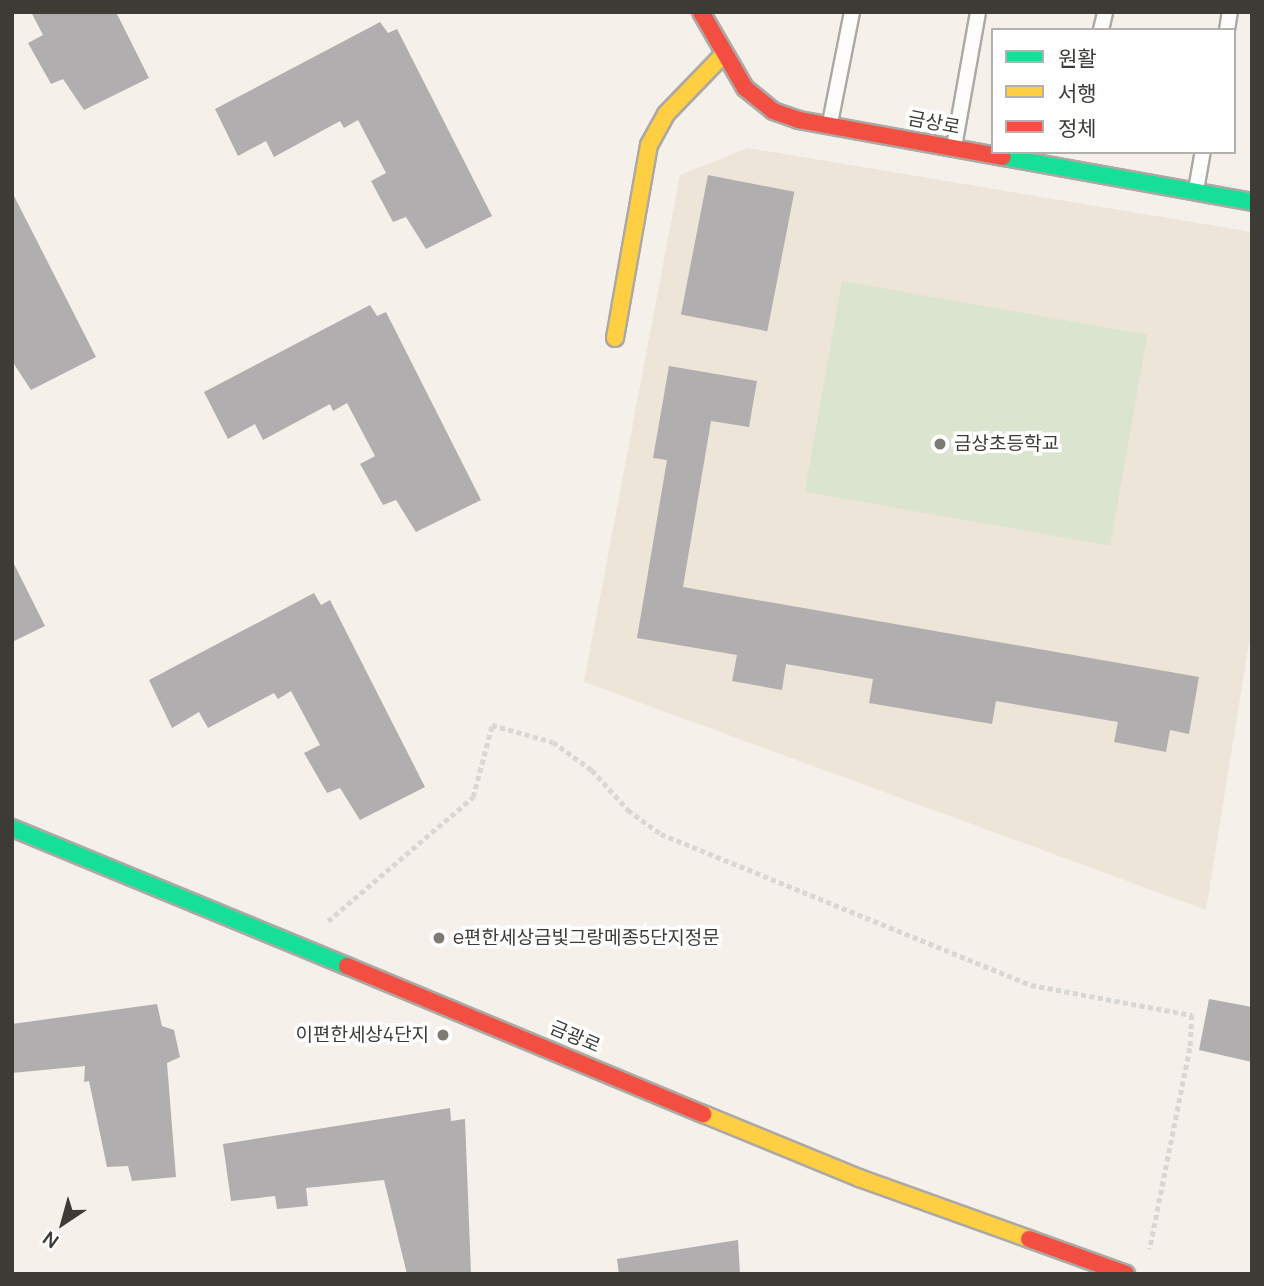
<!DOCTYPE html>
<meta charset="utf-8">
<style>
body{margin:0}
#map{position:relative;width:1264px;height:1286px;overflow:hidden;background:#f5f1ea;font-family:Manrope,"Noto Sans KR",sans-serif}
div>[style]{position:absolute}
.built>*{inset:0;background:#ede5d7}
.green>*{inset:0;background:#dbe4ce;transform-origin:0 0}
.building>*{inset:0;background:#b0aeae;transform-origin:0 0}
.path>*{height:4.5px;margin-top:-2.25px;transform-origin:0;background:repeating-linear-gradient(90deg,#d7d7d5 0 5px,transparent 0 8.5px)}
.roads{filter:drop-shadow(2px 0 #aca9a4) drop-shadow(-2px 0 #aca9a4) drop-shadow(0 2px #aca9a4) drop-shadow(0 -2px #aca9a4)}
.lane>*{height:14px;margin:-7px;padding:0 7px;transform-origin:7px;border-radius:7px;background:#fefdfc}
.fast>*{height:16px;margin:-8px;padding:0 8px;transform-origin:8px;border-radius:8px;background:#16e098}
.slow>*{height:16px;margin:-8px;padding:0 8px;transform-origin:8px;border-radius:8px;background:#ffcf43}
.jam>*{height:16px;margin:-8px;padding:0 8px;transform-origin:8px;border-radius:8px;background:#f24e42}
.dots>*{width:19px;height:19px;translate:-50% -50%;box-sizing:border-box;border:4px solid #fff;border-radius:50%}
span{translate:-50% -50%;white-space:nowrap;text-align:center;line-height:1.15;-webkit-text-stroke:7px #fff;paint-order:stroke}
.street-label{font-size:19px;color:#3d3b35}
.poi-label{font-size:19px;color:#3d3b35}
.left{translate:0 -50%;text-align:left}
.right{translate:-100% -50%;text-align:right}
.frame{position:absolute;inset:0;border:14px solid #3d3b35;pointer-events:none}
.legend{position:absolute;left:991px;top:28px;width:245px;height:126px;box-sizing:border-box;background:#fff;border:2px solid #b1b1ae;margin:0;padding:9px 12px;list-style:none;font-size:21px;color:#3d3b35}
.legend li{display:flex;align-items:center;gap:14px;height:35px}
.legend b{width:35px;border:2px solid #b1b1ae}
.north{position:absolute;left:28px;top:1188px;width:70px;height:70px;-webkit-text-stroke:5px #fff;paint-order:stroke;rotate:216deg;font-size:19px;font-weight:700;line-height:28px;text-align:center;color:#3d3b35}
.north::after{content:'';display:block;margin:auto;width:24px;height:32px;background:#3d3b35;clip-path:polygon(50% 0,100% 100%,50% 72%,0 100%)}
</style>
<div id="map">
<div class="built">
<i style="clip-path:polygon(748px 148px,1252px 232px,1252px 624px,1206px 910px,584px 682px,680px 175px)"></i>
</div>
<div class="green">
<i style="left:842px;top:281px;width:310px;height:214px;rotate:10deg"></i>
</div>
<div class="building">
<i style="clip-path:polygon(31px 12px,116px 12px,149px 78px,84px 110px,63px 79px,51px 84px,28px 43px,43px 35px)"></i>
<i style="clip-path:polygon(380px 22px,388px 33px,397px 29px,492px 216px,426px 249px,406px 217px,393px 222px,371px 181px,386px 173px,358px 120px,344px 128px,340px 121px,274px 157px,266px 141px,238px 156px,215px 109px)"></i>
<i style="left:708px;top:175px;width:88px;height:142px;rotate:11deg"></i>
<i style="clip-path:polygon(12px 192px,96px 357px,31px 390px,12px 361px)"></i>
<i style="clip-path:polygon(370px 305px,377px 316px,386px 312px,481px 500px,416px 532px,396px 500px,383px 505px,360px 464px,375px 456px,347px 403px,333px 411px,330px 404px,263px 440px,255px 424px,228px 439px,204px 392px)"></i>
<i style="clip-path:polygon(669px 366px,757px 381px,749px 427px,711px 421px,683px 587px,1199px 677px,1189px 734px,1170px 730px,1166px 752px,1114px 742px,1118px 722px,996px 701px,992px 724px,869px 703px,873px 679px,786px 664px,782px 690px,732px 681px,737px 655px,637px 638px,667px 460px,653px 458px)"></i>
<i style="clip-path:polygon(12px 560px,45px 626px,12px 642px)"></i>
<i style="clip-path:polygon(314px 593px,321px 605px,330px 600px,425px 787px,360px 820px,340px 788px,327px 793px,304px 753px,320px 745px,291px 691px,278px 699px,274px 693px,208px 728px,199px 712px,172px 728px,149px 680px)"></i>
<i style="clip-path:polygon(1209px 999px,1252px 1007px,1252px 1062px,1199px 1050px)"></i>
<i style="clip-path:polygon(157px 1004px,162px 1026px,174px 1030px,180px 1057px,167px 1063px,176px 1177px,132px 1181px,128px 1166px,107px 1167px,89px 1081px,84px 1082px,85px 1066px,12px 1073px,12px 1024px)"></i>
<i style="clip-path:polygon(450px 1108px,451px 1121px,465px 1119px,471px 1274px,407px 1274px,384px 1180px,306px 1188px,308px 1206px,277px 1209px,275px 1196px,231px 1201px,223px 1144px)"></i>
<i style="clip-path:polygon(738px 1240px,740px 1274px,619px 1274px,617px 1259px)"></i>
</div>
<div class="path">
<i style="left:328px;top:921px;width:191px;rotate:-40.5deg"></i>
<i style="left:473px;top:797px;width:74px;rotate:-75.2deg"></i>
<i style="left:492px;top:725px;width:63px;rotate:15.6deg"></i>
<i style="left:553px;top:742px;width:48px;rotate:35.7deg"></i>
<i style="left:592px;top:770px;width:54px;rotate:48deg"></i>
<i style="left:628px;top:810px;width:41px;rotate:36deg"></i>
<i style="left:661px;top:834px;width:400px;rotate:22.2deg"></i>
<i style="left:1031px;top:985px;width:164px;rotate:10.6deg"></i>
<i style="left:1192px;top:1015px;width:33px;rotate:93deg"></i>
<i style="left:1190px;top:1048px;width:205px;rotate:101.3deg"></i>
</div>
<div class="roads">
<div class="lane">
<i style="left:1101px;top:30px;width:18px;rotate:-77deg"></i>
<i style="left:1227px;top:30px;width:18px;rotate:-81deg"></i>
<i style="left:830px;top:123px;width:113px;rotate:-78.8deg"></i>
<i style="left:954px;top:147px;width:137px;rotate:-79.9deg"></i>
<i style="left:1196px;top:190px;width:39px;rotate:-80deg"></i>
</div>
<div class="fast">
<i style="left:1003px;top:157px;width:253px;rotate:10.2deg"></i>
<i style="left:12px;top:828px;width:362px;rotate:22.4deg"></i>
</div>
<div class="slow">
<i style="left:615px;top:338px;width:196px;rotate:-80deg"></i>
<i style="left:649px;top:145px;width:35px;rotate:-61deg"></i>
<i style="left:666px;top:114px;width:82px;rotate:-46deg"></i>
<i style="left:703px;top:1114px;width:169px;rotate:22.3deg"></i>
<i style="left:859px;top:1178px;width:181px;rotate:19.7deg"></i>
</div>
<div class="jam">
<i style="left:701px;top:12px;width:88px;rotate:59.9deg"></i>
<i style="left:745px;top:88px;width:36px;rotate:39deg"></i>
<i style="left:773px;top:111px;width:28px;rotate:19deg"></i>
<i style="left:799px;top:120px;width:207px;rotate:10.3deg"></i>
<i style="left:347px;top:966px;width:386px;rotate:22.6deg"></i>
<i style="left:1029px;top:1239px;width:103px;rotate:19.8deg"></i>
</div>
</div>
<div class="dots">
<i style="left:940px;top:444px;background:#7d7b74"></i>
<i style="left:439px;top:938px;background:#7d7b74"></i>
<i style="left:443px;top:1035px;background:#7d7b74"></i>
</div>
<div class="street-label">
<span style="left:934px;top:123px;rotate:11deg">금상로</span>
<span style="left:575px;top:1037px;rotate:23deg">금광로</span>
</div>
<div class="poi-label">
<span class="left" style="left:954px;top:444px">금상초등학교</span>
<span class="left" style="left:453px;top:938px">e편한세상금빛그랑메종5단지정문</span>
<span class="right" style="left:429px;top:1035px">이편한세상4단지</span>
</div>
<div class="frame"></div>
<ul class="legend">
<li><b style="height:9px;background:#16e098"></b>원활</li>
<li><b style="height:9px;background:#ffcf43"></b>서행</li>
<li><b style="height:9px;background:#f24e42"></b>정체</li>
</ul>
<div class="north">N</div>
</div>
